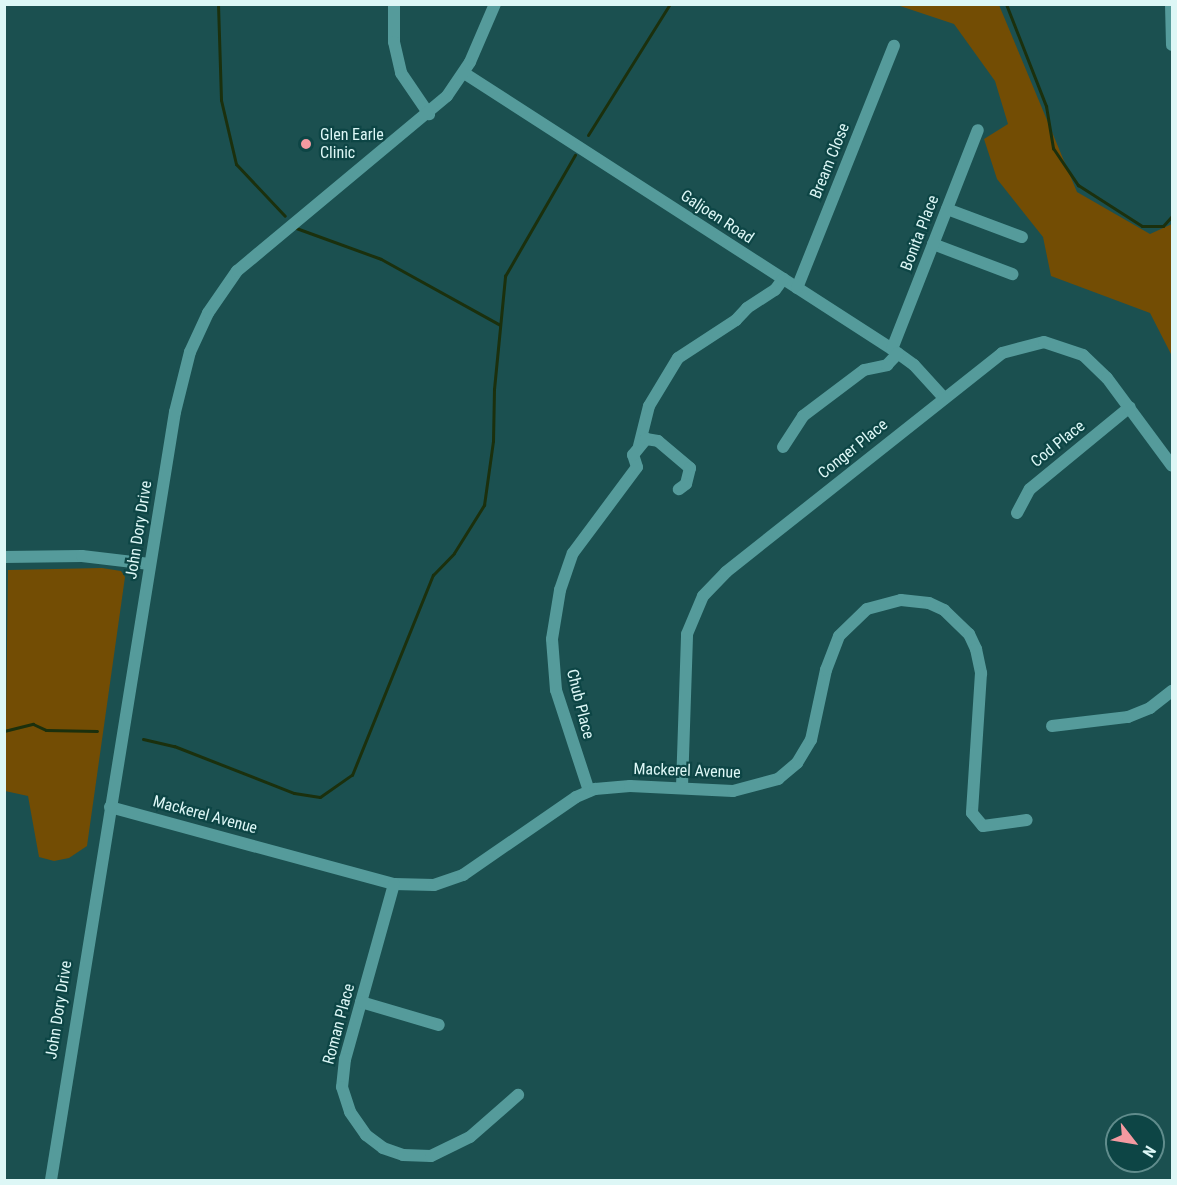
<!DOCTYPE html>
<style>
body{margin:0}
#map{position:relative;width:1177px;height:1185px;overflow:hidden;background:#1b5050;font-family:"Roboto Condensed",sans-serif}
div>[style]{position:absolute}
.green>*{inset:0;background:#734d04}
.stream>*{height:3px;margin:-1.5px;padding:0 1.5px;transform-origin:1.5px;border-radius:1.5px;background:#1b300d}
.minor>*{height:12px;margin:-6px;padding:0 6px;transform-origin:6px;border-radius:6px;background:#559b9b}
.dots>*{width:16px;height:16px;translate:-50% -50%;box-sizing:border-box;border:3px solid #0d4545;border-radius:50%}
span{translate:-50% -50%;white-space:nowrap;text-align:center;line-height:1.15;-webkit-text-stroke:4.5px #0d4545;paint-order:stroke}
.poi-label{font-size:16px;color:#ddf7f6}
.left{translate:0 -50%;text-align:left}
.street-label{font-size:16px;color:#ddf7f6}
.frame{position:absolute;inset:0;border:6px solid #ddf7f6;pointer-events:none}
.north{position:absolute;left:1105px;top:1113px;width:60px;height:60px;box-sizing:border-box;background:#0d4545;border:2px solid #608c8c;border-radius:50%;rotate:121deg;font-size:16px;font-weight:700;line-height:24px;text-align:center;color:#ddf7f6}
.north::after{content:'';display:block;margin:auto;width:21px;height:27px;background:#f49aa1;clip-path:polygon(50% 0,100% 100%,50% 72%,0 100%)}
</style>
<div id="map">
<div class="green">
<i style="clip-path:polygon(897px 5px,999px 5px,1077px 192px,1150px 234px,1172px 224px,1172px 356px,1150px 313px,1051px 276px,1043px 237px,997px 179px,984px 139px,1008px 124px,995px 81px,954px 24px)"></i>
<i style="clip-path:polygon(102px 568px,121px 571px,125px 577px,87px 846px,69px 858px,54px 861px,39px 857px,28px 796px,5px 791px,8px 570px)"></i>
</div>
<div class="stream">
<i style="left:218px;top:4px;width:96px;rotate:88.2deg"></i>
<i style="left:221px;top:100px;width:66px;rotate:76.8deg"></i>
<i style="left:236px;top:164px;width:71px;rotate:46.7deg"></i>
<i style="left:1006px;top:4px;width:110px;rotate:68.6deg"></i>
<i style="left:1046px;top:106px;width:43px;rotate:80.5deg"></i>
<i style="left:1053px;top:148px;width:45px;rotate:56deg"></i>
<i style="left:1078px;top:185px;width:76px;rotate:32.6deg"></i>
<i style="left:1142px;top:226px;width:21px"></i>
<i style="left:1163px;top:226px;width:13px;rotate:-48deg"></i>
<i style="left:588px;top:135px;width:155px;rotate:-58deg"></i>
<i style="left:296px;top:228px;width:90px;rotate:20deg"></i>
<i style="left:381px;top:259px;width:136px;rotate:29deg"></i>
<i style="left:4px;top:731px;width:30px;rotate:-14deg"></i>
<i style="left:33px;top:724px;width:14px;rotate:25deg"></i>
<i style="left:46px;top:730px;width:51px;rotate:1.1deg"></i>
<i style="left:143px;top:739px;width:32px;rotate:13deg"></i>
<i style="left:174px;top:746px;width:129px;rotate:21.4deg"></i>
<i style="left:294px;top:793px;width:26px;rotate:9deg"></i>
<i style="left:320px;top:797px;width:39px;rotate:-35deg"></i>
<i style="left:352px;top:775px;width:216px;rotate:-68deg"></i>
<i style="left:433px;top:575px;width:30px;rotate:-46deg"></i>
<i style="left:454px;top:553px;width:57px;rotate:-58deg"></i>
<i style="left:484px;top:505px;width:65px;rotate:-82deg"></i>
<i style="left:493px;top:441px;width:52px;rotate:-88.9deg"></i>
<i style="left:494px;top:389px;width:114px;rotate:-84.4deg"></i>
<i style="left:505px;top:276px;width:140px;rotate:-60deg"></i>
</div>
<div class="minor">
<i style="left:394px;top:4px;width:38px;rotate:90deg"></i>
<i style="left:394px;top:42px;width:32px;rotate:77deg"></i>
<i style="left:401px;top:73px;width:50px;rotate:55.7deg"></i>
<i style="left:1171px;top:4px;width:41px;rotate:88.6deg"></i>
<i style="left:464px;top:73px;width:509px;rotate:32.82deg"></i>
<i style="left:892px;top:349px;width:27px;rotate:36deg"></i>
<i style="left:914px;top:365px;width:45px;rotate:47.7deg"></i>
<i style="left:947px;top:209px;width:80px;rotate:20.5deg"></i>
<i style="left:933px;top:244px;width:85px;rotate:20.8deg"></i>
<i style="left:797px;top:288px;width:261px;rotate:-68.2deg"></i>
<i style="left:892px;top:349px;width:235px;rotate:-68.6deg"></i>
<i style="left:639px;top:446px;width:41px;rotate:-76deg"></i>
<i style="left:649px;top:406px;width:56px;rotate:-58.9deg"></i>
<i style="left:678px;top:358px;width:69px;rotate:-33.2deg"></i>
<i style="left:736px;top:320px;width:16px;rotate:-47deg"></i>
<i style="left:747px;top:308px;width:33px;rotate:-33deg"></i>
<i style="left:775px;top:290px;width:14px;rotate:-54deg"></i>
<i style="left:783px;top:447px;width:37px;rotate:-57deg"></i>
<i style="left:803px;top:416px;width:76px;rotate:-37deg"></i>
<i style="left:864px;top:370px;width:24px;rotate:-12deg"></i>
<i style="left:887px;top:365px;width:16px;rotate:-47deg"></i>
<i style="left:1017px;top:513px;width:27px;rotate:-62deg"></i>
<i style="left:1030px;top:489px;width:129px;rotate:-39.4deg"></i>
<i style="left:4px;top:557px;width:78px;rotate:-0.7deg"></i>
<i style="left:82px;top:556px;width:68px;rotate:6.7deg"></i>
<i style="left:1052px;top:726px;width:77px;rotate:-6.8deg"></i>
<i style="left:1128px;top:717px;width:24px;rotate:-22deg"></i>
<i style="left:1150px;top:708px;width:28px;rotate:-38deg"></i>
<i style="left:682px;top:787px;width:153px;rotate:-88.1deg"></i>
<i style="left:687px;top:634px;width:41px;rotate:-67.2deg"></i>
<i style="left:703px;top:596px;width:33px;rotate:-46deg"></i>
<i style="left:726px;top:572px;width:352px;rotate:-38.4deg"></i>
<i style="left:1002px;top:353px;width:43px;rotate:-14.7deg"></i>
<i style="left:1044px;top:342px;width:41px;rotate:18.4deg"></i>
<i style="left:1083px;top:355px;width:33px;rotate:44deg"></i>
<i style="left:1107px;top:378px;width:109px;rotate:53.5deg"></i>
<i style="left:589px;top:791px;width:106px;rotate:-108.1deg"></i>
<i style="left:556px;top:690px;width:51px;rotate:-94.5deg"></i>
<i style="left:552px;top:639px;width:50px;rotate:-80.7deg"></i>
<i style="left:560px;top:590px;width:39px;rotate:-71deg"></i>
<i style="left:573px;top:553px;width:107px;rotate:-53.3deg"></i>
<i style="left:637px;top:467px;width:13px;rotate:-108deg"></i>
<i style="left:633px;top:455px;width:21px;rotate:-51deg"></i>
<i style="left:646px;top:439px;width:12px;rotate:9deg"></i>
<i style="left:658px;top:441px;width:42px;rotate:40.2deg"></i>
<i style="left:690px;top:468px;width:16px;rotate:104deg"></i>
<i style="left:686px;top:484px;width:9px;rotate:144deg"></i>
<i style="left:110px;top:807px;width:294px;rotate:15.2deg"></i>
<i style="left:394px;top:884px;width:40px;rotate:1.4deg"></i>
<i style="left:434px;top:885px;width:31px;rotate:-19deg"></i>
<i style="left:463px;top:875px;width:137px;rotate:-34.6deg"></i>
<i style="left:576px;top:797px;width:21px;rotate:-23deg"></i>
<i style="left:595px;top:789px;width:35px;rotate:-5deg"></i>
<i style="left:630px;top:786px;width:103px;rotate:2.8deg"></i>
<i style="left:733px;top:791px;width:47px;rotate:-14.9deg"></i>
<i style="left:778px;top:779px;width:25px;rotate:-40deg"></i>
<i style="left:797px;top:763px;width:27px;rotate:-59deg"></i>
<i style="left:811px;top:740px;width:72px;rotate:-77.9deg"></i>
<i style="left:826px;top:670px;width:36px;rotate:-69deg"></i>
<i style="left:839px;top:636px;width:39px;rotate:-44deg"></i>
<i style="left:867px;top:609px;width:35px;rotate:-15deg"></i>
<i style="left:901px;top:600px;width:28px;rotate:6deg"></i>
<i style="left:929px;top:603px;width:17px;rotate:25deg"></i>
<i style="left:944px;top:610px;width:35px;rotate:44deg"></i>
<i style="left:969px;top:634px;width:17px;rotate:65deg"></i>
<i style="left:976px;top:649px;width:25px;rotate:78deg"></i>
<i style="left:981px;top:673px;width:140px;rotate:93.7deg"></i>
<i style="left:972px;top:813px;width:17px;rotate:50deg"></i>
<i style="left:983px;top:826px;width:44px;rotate:-7.8deg"></i>
<i style="left:394px;top:884px;width:182px;rotate:105.6deg"></i>
<i style="left:345px;top:1059px;width:28px;rotate:96deg"></i>
<i style="left:342px;top:1087px;width:26px;rotate:72deg"></i>
<i style="left:350px;top:1112px;width:28px;rotate:55deg"></i>
<i style="left:366px;top:1135px;width:21px;rotate:37deg"></i>
<i style="left:383px;top:1148px;width:21px;rotate:19deg"></i>
<i style="left:403px;top:1155px;width:28px;rotate:2deg"></i>
<i style="left:431px;top:1156px;width:43px;rotate:-26deg"></i>
<i style="left:470px;top:1137px;width:64px;rotate:-41.2deg"></i>
<i style="left:361px;top:1002px;width:81px;rotate:16.4deg"></i>
<i style="left:51px;top:1180px;width:778px;rotate:-80.83deg"></i>
<i style="left:175px;top:412px;width:62px;rotate:-76deg"></i>
<i style="left:190px;top:352px;width:43px;rotate:-65.2deg"></i>
<i style="left:208px;top:313px;width:51px;rotate:-55.4deg"></i>
<i style="left:237px;top:271px;width:273px;rotate:-39.8deg"></i>
<i style="left:447px;top:96px;width:41px;rotate:-55.9deg"></i>
<i style="left:470px;top:62px;width:63px;rotate:-66.7deg"></i>
</div>
<div class="dots">
<i style="left:306px;top:144px;background:#f49aa1"></i>
</div>
<div class="poi-label">
<span class="left" style="left:320px;top:144px">Glen Earle<br>Clinic</span>
</div>
<div class="street-label">
<span style="left:830px;top:161px;rotate:-68deg">Bream Close</span>
<span style="left:717px;top:217px;rotate:33deg">Galjoen Road</span>
<span style="left:920px;top:233px;rotate:-69deg">Bonita Place</span>
<span style="left:1058px;top:444px;rotate:-39deg">Cod Place</span>
<span style="left:853px;top:449px;rotate:-39deg">Conger Place</span>
<span style="left:139px;top:530px;rotate:-81deg">John Dory Drive</span>
<span style="left:580px;top:704px;rotate:76deg">Chub Place</span>
<span style="left:687px;top:771px;rotate:2deg">Mackerel Avenue</span>
<span style="left:205px;top:815px;rotate:15deg">Mackerel Avenue</span>
<span style="left:59px;top:1010px;rotate:-81deg">John Dory Drive</span>
<span style="left:339px;top:1024px;rotate:-75deg">Roman Place</span>
</div>
<div class="frame"></div>
<div class="north">N</div>
</div>
